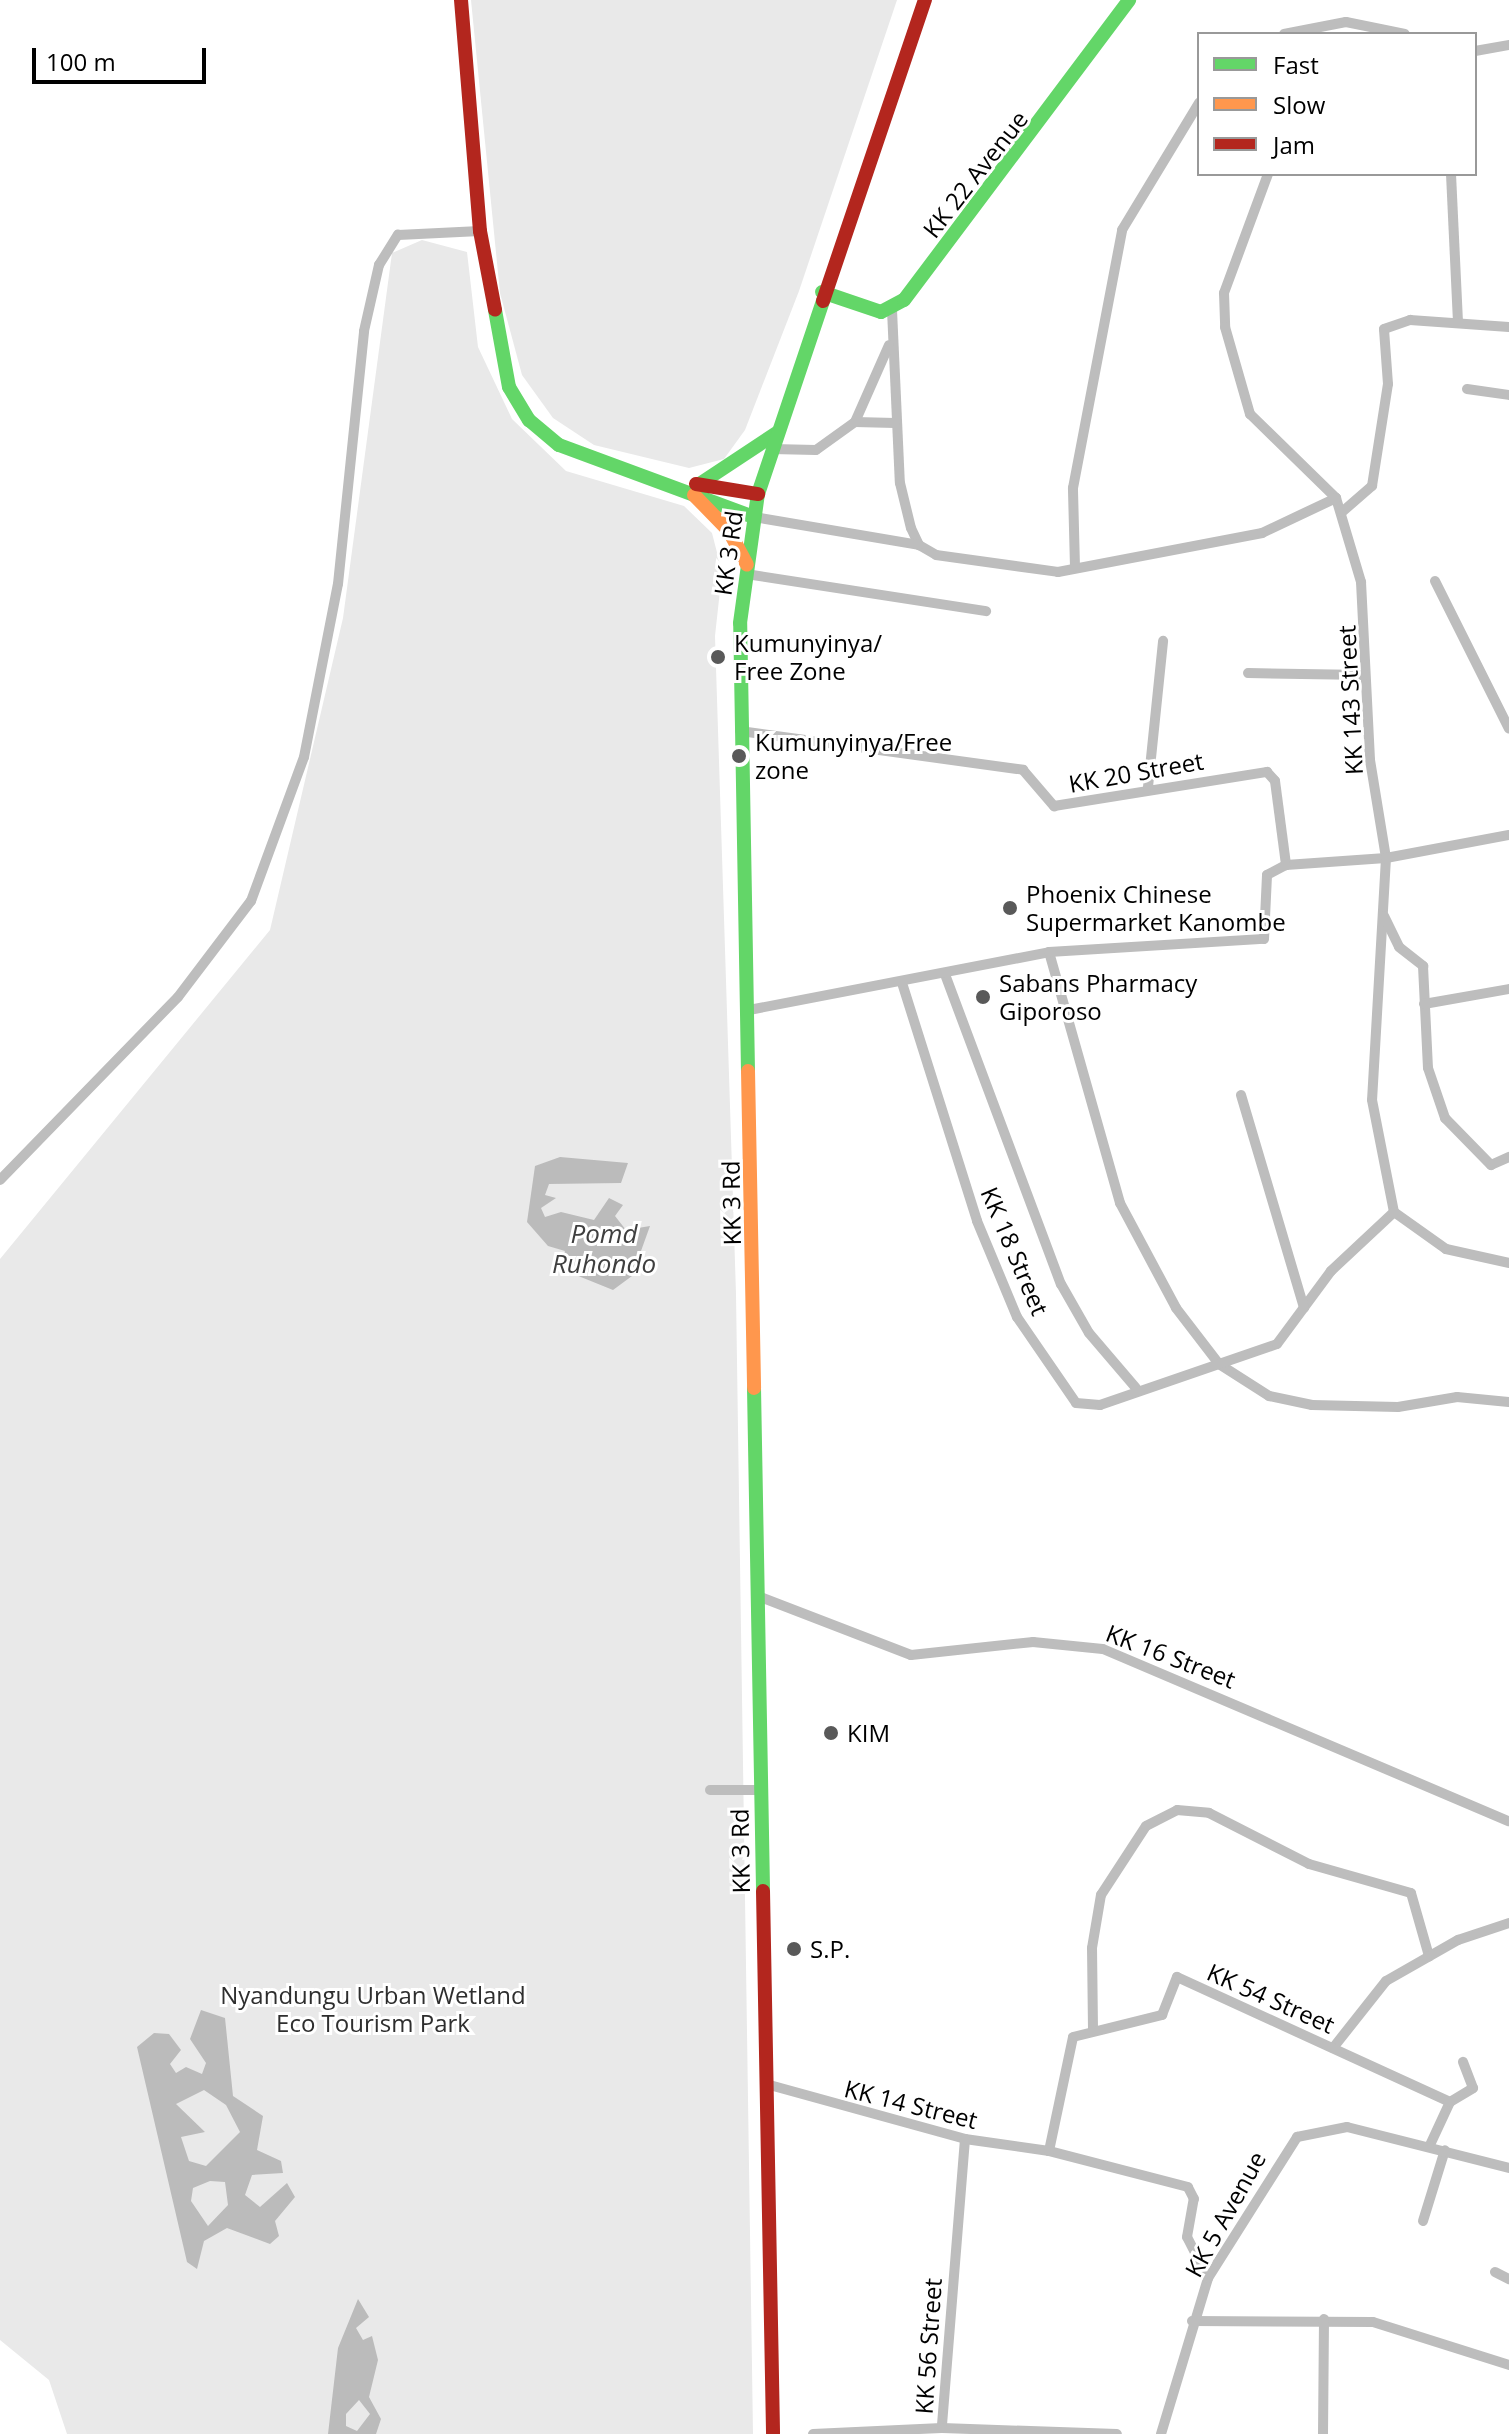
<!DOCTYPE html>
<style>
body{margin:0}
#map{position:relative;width:1509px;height:2434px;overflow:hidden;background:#fff;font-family:"Open Sans",sans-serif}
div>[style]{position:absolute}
.green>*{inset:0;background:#e9e9e9}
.water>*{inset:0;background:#bbb}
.street>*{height:10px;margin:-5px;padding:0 5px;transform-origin:5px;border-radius:5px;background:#bdbdbd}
.fast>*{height:14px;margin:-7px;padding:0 7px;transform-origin:7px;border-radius:7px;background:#63d668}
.slow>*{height:14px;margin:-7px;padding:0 7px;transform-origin:7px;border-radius:7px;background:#ff974d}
.jam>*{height:14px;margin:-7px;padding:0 7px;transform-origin:7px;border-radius:7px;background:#b3261e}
.dots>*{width:22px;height:22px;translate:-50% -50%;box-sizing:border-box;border:4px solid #fff;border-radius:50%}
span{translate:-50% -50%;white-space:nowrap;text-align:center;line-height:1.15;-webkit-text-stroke:6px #fff;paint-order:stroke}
.street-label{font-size:24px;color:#000}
.poi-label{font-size:24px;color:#000}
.left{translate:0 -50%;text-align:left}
.park-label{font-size:24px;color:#2e2e2e}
.water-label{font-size:26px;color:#3f3f3f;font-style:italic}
.legend{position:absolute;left:1197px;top:32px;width:280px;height:144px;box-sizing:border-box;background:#fff;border:2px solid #999;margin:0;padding:10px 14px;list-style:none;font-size:24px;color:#000}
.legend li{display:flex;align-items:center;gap:16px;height:40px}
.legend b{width:40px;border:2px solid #999}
.scale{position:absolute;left:32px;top:48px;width:174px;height:36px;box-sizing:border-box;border:4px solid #000;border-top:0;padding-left:10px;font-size:24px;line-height:28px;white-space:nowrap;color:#000;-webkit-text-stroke:6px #fff;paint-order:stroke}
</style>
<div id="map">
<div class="green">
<i style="clip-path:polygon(471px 0,897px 0,799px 291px,745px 430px,724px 459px,689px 468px,594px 445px,553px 418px,522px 375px,500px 293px)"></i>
<i style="clip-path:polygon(422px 240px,467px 252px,478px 347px,512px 419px,566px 471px,684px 506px,712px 533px,722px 572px,715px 636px,736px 1294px,753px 2434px,67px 2434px,49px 2380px,0 2340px,0 1259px,270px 930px,343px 618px,392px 253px)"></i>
</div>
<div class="water">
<i style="clip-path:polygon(560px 1157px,628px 1163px,621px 1183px,549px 1184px,545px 1195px,556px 1198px,541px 1208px,545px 1217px,561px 1212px,594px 1220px,609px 1198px,623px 1205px,615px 1216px,626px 1230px,650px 1226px,632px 1276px,613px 1290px,571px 1273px,561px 1260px,565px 1251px,548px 1246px,527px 1222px,535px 1166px)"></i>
<i style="clip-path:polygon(evenodd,201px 2010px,225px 2018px,233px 2096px,263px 2116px,257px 2150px,281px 2161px,283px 2173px,252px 2175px,245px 2195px,260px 2207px,287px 2183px,295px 2197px,275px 2221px,279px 2236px,270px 2244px,227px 2228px,204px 2241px,197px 2269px,187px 2262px,137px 2047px,154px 2033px,169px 2034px,181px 2050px,170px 2064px,176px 2073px,186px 2067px,202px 2074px,206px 2063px,190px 2039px,201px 2010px,204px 2090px,226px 2105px,240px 2132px,206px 2166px,189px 2161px,181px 2137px,205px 2132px,176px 2104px,204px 2090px,201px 2010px,210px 2181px,225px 2182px,228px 2205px,208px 2226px,191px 2201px,193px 2188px,210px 2181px)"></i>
<i style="clip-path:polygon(evenodd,358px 2299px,369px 2317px,356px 2328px,363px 2340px,372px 2336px,378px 2360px,369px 2397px,381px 2419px,376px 2434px,328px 2434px,338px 2348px,358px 2299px,359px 2400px,370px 2414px,357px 2431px,346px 2426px,346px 2414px,359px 2400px)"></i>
</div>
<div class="street">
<i style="left:1284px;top:34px;width:63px;rotate:-11deg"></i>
<i style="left:1346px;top:22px;width:60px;rotate:11.5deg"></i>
<i style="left:1475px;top:51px;width:35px;rotate:-10deg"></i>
<i style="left:1268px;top:174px;width:127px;rotate:110.3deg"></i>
<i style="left:1224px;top:293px;width:34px;rotate:88deg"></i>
<i style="left:1225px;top:327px;width:91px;rotate:74deg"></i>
<i style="left:1250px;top:414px;width:120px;rotate:44.3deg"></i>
<i style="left:1336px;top:498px;width:88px;rotate:73.4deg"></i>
<i style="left:1361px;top:582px;width:178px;rotate:87.1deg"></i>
<i style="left:1370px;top:760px;width:99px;rotate:80.7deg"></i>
<i style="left:1386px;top:858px;width:242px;rotate:93.3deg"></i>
<i style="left:1372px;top:1100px;width:114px;rotate:78.9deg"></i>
<i style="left:1451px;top:174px;width:147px;rotate:87.3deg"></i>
<i style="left:892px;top:310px;width:173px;rotate:87.4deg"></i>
<i style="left:900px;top:483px;width:46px;rotate:76.3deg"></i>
<i style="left:911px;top:528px;width:19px;rotate:65deg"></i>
<i style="left:919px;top:545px;width:20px;rotate:30deg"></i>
<i style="left:936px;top:555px;width:123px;rotate:7.9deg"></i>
<i style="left:1058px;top:572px;width:208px;rotate:-10.8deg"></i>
<i style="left:1262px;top:533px;width:82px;rotate:-25.3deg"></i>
<i style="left:1467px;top:389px;width:42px;rotate:8.1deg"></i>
<i style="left:855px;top:422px;width:40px;rotate:1.4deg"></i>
<i style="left:772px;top:449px;width:44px;rotate:1.3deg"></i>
<i style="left:816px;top:450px;width:48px;rotate:-35.7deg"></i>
<i style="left:855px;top:422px;width:84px;rotate:-66.2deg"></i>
<i style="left:1342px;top:512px;width:40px;rotate:-41deg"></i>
<i style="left:1372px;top:486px;width:103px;rotate:-81.1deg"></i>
<i style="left:1388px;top:384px;width:55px;rotate:-94.2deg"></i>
<i style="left:1384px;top:329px;width:28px;rotate:-19deg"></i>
<i style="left:1410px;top:320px;width:99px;rotate:4deg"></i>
<i style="left:754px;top:517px;width:167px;rotate:9.6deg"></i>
<i style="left:1075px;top:567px;width:79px;rotate:-91.5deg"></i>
<i style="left:1073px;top:488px;width:263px;rotate:-79.2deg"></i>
<i style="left:1122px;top:230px;width:149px;rotate:-58.8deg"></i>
<i style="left:746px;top:574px;width:243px;rotate:8.8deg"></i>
<i style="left:1435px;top:581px;width:165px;rotate:63.4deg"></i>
<i style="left:1248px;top:673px;width:117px;rotate:1deg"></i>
<i style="left:740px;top:731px;width:286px;rotate:7.8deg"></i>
<i style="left:1023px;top:770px;width:48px;rotate:49.3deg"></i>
<i style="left:1054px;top:806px;width:216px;rotate:-9.1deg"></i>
<i style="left:1267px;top:772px;width:12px;rotate:48deg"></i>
<i style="left:1275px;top:781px;width:85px;rotate:82.5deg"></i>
<i style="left:1286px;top:865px;width:100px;rotate:-4deg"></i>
<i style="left:1386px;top:858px;width:125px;rotate:-10.6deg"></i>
<i style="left:1148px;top:787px;width:147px;rotate:-84.1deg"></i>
<i style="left:1384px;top:916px;width:34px;rotate:64deg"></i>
<i style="left:1399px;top:947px;width:31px;rotate:38deg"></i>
<i style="left:1423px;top:966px;width:102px;rotate:87.2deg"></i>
<i style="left:1428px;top:1068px;width:53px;rotate:71.2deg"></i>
<i style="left:1445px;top:1118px;width:66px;rotate:45.6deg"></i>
<i style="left:1491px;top:1165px;width:20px;rotate:-24deg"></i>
<i style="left:1049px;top:952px;width:261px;rotate:74.2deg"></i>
<i style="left:1120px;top:1203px;width:119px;rotate:61.9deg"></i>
<i style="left:1176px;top:1308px;width:71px;rotate:52.5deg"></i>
<i style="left:1219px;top:1364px;width:59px;rotate:32.6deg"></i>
<i style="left:1269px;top:1396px;width:44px;rotate:11.8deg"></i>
<i style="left:1312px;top:1405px;width:86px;rotate:1.3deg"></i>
<i style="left:1398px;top:1407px;width:60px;rotate:-9.6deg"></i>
<i style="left:1457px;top:1397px;width:52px;rotate:5.5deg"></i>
<i style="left:946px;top:977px;width:328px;rotate:69.5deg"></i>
<i style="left:1061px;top:1284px;width:56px;rotate:60.3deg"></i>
<i style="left:1089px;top:1333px;width:72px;rotate:49.5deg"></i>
<i style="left:903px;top:986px;width:246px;rotate:72.5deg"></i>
<i style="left:977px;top:1221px;width:104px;rotate:67.4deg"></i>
<i style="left:1017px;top:1317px;width:104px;rotate:55.5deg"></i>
<i style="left:1076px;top:1403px;width:24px;rotate:5deg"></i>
<i style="left:1100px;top:1405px;width:187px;rotate:-19deg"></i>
<i style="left:1277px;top:1344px;width:91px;rotate:-53.5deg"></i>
<i style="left:1331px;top:1271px;width:86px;rotate:-43.1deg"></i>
<i style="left:1424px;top:1004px;width:86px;rotate:-10deg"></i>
<i style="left:749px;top:1010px;width:306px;rotate:-10.9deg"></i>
<i style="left:1049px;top:952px;width:215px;rotate:-3.5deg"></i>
<i style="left:1264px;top:939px;width:64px;rotate:-87.3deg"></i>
<i style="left:1267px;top:875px;width:21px;rotate:-28deg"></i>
<i style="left:1241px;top:1095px;width:222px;rotate:73.5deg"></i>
<i style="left:0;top:1180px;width:255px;rotate:-45.8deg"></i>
<i style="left:178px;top:997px;width:121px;rotate:-52.8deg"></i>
<i style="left:251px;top:901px;width:153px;rotate:-69.8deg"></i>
<i style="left:304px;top:757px;width:176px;rotate:-78.9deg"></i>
<i style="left:338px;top:584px;width:254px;rotate:-84.1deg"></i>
<i style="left:364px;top:331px;width:68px;rotate:-77.2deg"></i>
<i style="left:379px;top:265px;width:36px;rotate:-58deg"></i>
<i style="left:398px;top:235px;width:82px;rotate:-2.8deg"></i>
<i style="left:1394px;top:1212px;width:64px;rotate:35.4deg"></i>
<i style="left:1446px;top:1249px;width:65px;rotate:12.5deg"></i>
<i style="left:758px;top:1596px;width:164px;rotate:21.1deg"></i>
<i style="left:911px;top:1655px;width:123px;rotate:-6.1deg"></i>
<i style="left:1033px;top:1642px;width:70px;rotate:5.7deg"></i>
<i style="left:1103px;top:1649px;width:441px;rotate:23deg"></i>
<i style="left:710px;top:1790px;width:51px"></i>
<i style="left:1093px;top:2029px;width:81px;rotate:-90.7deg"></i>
<i style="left:1092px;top:1948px;width:54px;rotate:-80.4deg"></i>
<i style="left:1101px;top:1895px;width:82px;rotate:-56.9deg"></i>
<i style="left:1146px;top:1826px;width:35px;rotate:-27deg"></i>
<i style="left:1177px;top:1810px;width:32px;rotate:5deg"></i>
<i style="left:1209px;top:1813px;width:112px;rotate:27deg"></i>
<i style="left:1309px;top:1864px;width:106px;rotate:15.9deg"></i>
<i style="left:1411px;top:1893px;width:66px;rotate:74.1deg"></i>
<i style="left:1333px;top:2048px;width:85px;rotate:-51.7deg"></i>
<i style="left:1386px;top:1981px;width:83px;rotate:-29.7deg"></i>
<i style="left:1458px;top:1940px;width:54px;rotate:-18.4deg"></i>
<i style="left:766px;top:2084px;width:206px;rotate:15.4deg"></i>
<i style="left:965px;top:2139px;width:85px;rotate:8.1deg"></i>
<i style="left:965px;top:2139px;width:290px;rotate:94.6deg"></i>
<i style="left:942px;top:2428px;width:175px;rotate:2deg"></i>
<i style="left:1430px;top:2145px;width:47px;rotate:-65.1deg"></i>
<i style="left:1450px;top:2102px;width:27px;rotate:-31deg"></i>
<i style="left:1473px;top:2088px;width:28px;rotate:-111deg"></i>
<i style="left:1423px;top:2221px;width:74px;rotate:-72.8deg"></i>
<i style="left:1495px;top:2272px;width:16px;rotate:27deg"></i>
<i style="left:1208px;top:2278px;width:46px;rotate:-117.1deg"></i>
<i style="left:1187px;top:2237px;width:39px;rotate:-80deg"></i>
<i style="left:1194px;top:2199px;width:13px;rotate:-117deg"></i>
<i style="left:1188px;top:2187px;width:144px;rotate:-165.5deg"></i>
<i style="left:1049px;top:2151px;width:116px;rotate:-78.1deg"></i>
<i style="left:1073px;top:2037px;width:92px;rotate:-13.9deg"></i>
<i style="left:1162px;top:2015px;width:41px;rotate:-68.5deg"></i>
<i style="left:1177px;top:1977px;width:300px;rotate:24.6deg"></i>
<i style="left:1192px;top:2321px;width:181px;rotate:0.3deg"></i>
<i style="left:1373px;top:2322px;width:143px;rotate:17.5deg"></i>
<i style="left:813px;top:2434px;width:129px;rotate:-2.7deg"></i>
<i style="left:1161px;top:2434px;width:163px;rotate:-73.2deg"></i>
<i style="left:1208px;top:2278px;width:167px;rotate:-57.7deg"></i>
<i style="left:1297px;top:2137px;width:51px;rotate:-11.3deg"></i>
<i style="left:1347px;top:2127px;width:167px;rotate:14.2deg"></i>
<i style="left:1323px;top:2434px;width:115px;rotate:-89.5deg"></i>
</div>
<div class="fast">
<i style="left:822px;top:292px;width:62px;rotate:18.7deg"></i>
<i style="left:881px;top:312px;width:26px;rotate:-28deg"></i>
<i style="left:904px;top:300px;width:375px;rotate:-53.1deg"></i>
<i style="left:495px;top:310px;width:78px;rotate:79.7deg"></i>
<i style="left:509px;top:387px;width:39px;rotate:59deg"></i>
<i style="left:529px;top:420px;width:39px;rotate:40deg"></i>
<i style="left:559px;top:445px;width:208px;rotate:20.3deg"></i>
<i style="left:698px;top:485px;width:96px;rotate:-33.5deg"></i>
<i style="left:748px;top:1071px;width:448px;rotate:-91deg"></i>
<i style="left:740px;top:623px;width:130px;rotate:-82.1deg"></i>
<i style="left:758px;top:494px;width:204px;rotate:-71.4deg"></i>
<i style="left:754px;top:1388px;width:503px;rotate:88.97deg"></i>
</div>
<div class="slow">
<i style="left:694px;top:495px;width:50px;rotate:45.8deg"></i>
<i style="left:729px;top:531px;width:38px;rotate:62deg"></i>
<i style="left:748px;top:1071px;width:317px;rotate:88.9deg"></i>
</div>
<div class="jam">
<i style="left:461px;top:0;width:232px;rotate:85.3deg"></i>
<i style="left:480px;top:231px;width:80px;rotate:79.2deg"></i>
<i style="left:823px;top:301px;width:318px;rotate:-71.3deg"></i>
<i style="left:696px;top:484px;width:63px;rotate:9.2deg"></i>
<i style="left:763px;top:1891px;width:543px;rotate:88.94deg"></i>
</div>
<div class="dots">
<i style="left:718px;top:657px;background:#595959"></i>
<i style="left:739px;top:756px;background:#595959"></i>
<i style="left:1010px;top:908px;background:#595959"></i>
<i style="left:983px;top:997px;background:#595959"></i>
<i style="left:831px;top:1733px;background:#595959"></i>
<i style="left:794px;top:1949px;background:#595959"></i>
</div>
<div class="street-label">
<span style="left:975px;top:174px;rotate:-52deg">KK 22 Avenue</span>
<span style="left:728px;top:553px;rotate:-82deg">KK 3 Rd</span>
<span style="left:1350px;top:700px;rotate:-93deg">KK 143 Street</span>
<span style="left:1136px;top:772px;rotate:-10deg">KK 20 Street</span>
<span style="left:731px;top:1203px;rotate:-91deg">KK 3 Rd</span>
<span style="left:1015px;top:1251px;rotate:67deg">KK 18 Street</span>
<span style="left:1171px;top:1656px;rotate:21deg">KK 16 Street</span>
<span style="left:740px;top:1851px;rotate:-91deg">KK 3 Rd</span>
<span style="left:1271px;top:1998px;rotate:24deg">KK 54 Street</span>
<span style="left:911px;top:2104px;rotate:14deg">KK 14 Street</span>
<span style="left:1225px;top:2214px;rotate:-61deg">KK 5 Avenue</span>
<span style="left:928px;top:2346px;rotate:-86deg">KK 56 Street</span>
</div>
<div class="poi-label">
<span class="left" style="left:734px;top:657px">Kumunyinya/<br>Free Zone</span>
<span class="left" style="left:755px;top:756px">Kumunyinya/Free<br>zone</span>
<span class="left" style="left:1026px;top:908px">Phoenix Chinese<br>Supermarket Kanombe</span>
<span class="left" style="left:999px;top:997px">Sabans Pharmacy<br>Giporoso</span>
<span class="left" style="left:847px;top:1733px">KIM</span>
<span class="left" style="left:810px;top:1949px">S.P.</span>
</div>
<div class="park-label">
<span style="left:373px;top:2009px">Nyandungu Urban Wetland<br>Eco Tourism Park</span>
</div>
<div class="water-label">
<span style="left:604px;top:1249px">Pomd<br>Ruhondo</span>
</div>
<ul class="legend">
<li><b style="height:10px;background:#63d668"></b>Fast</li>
<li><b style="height:10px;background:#ff974d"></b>Slow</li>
<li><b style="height:10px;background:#b3261e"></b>Jam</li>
</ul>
<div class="scale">100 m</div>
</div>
